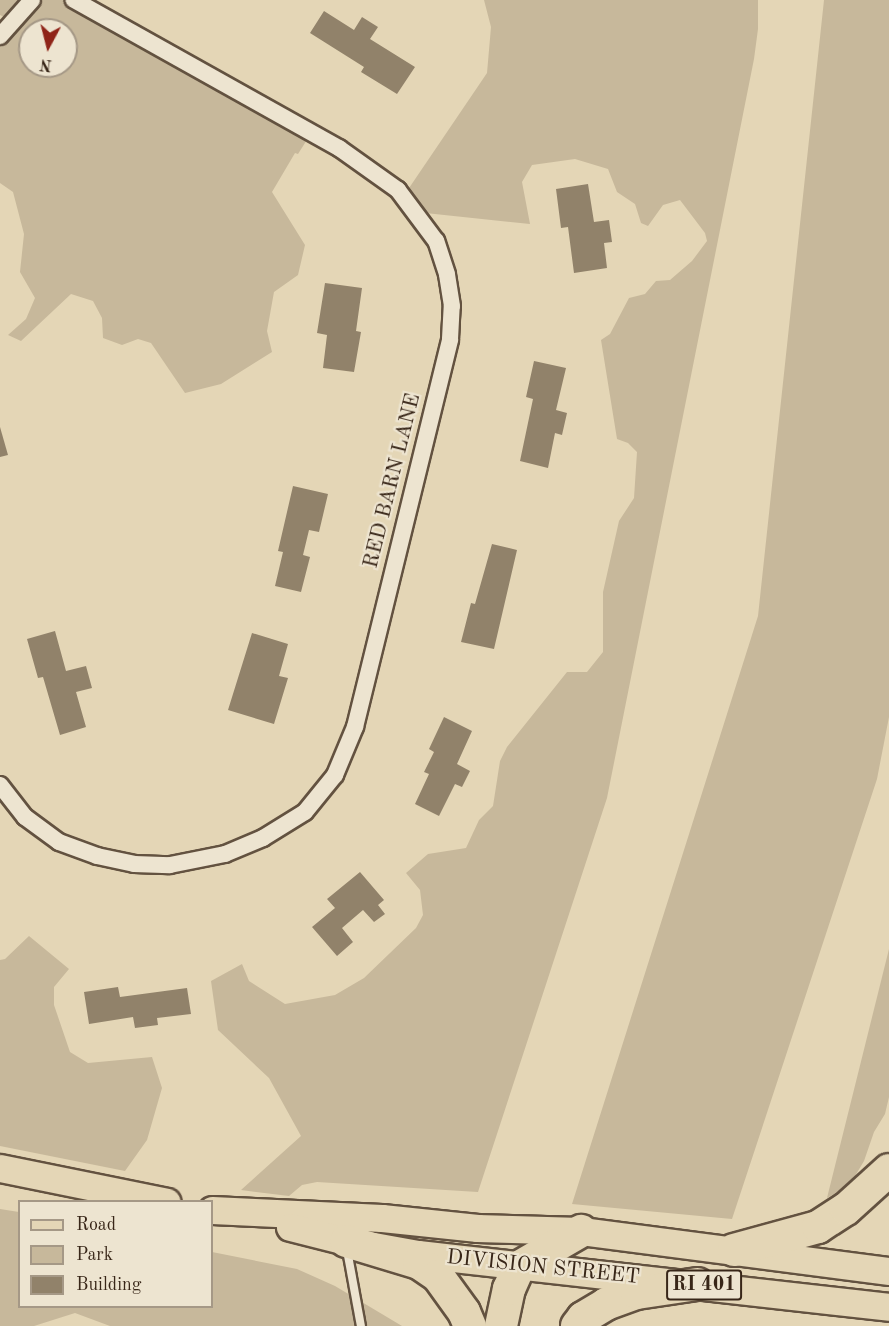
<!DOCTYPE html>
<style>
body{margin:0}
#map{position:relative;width:889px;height:1326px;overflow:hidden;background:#e4d6b6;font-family:"Old Standard TT",serif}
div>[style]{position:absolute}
.green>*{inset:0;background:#c7b89b}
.building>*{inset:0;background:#91826a}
.roads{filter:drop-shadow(2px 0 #635240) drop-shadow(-2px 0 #635240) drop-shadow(0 2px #635240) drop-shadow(0 -2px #635240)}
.service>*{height:8px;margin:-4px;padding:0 4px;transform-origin:4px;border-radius:4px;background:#ede4d0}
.minor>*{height:16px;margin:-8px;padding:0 8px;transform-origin:8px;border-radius:8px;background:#ede4d0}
.primary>*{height:27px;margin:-13.5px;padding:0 13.5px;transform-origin:13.5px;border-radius:13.5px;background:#e4d6b6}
.motorway>*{height:32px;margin:-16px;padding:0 16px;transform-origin:16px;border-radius:16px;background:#e4d6b6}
span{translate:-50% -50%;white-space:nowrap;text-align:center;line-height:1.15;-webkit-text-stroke:4.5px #ede4d0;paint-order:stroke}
.shield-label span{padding:2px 4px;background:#ede4d0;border:2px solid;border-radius:4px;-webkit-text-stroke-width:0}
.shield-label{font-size:20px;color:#382618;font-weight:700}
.street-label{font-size:21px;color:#382618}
.legend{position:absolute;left:18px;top:1200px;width:195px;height:108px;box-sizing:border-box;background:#ede4d0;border:2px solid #a59886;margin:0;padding:8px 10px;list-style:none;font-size:18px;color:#382618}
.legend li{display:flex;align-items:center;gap:12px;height:30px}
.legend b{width:30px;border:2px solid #a59886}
.north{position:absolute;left:18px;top:18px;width:60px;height:60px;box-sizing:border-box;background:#ede4d0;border:2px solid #a59886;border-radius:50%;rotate:187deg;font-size:16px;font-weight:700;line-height:24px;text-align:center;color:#382618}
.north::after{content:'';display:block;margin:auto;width:21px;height:27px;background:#8f2418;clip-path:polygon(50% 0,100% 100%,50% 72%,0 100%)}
</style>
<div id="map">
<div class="green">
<i style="clip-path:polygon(evenodd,0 0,91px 0,315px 127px,298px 154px,295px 153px,272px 192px,305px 245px,298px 275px,274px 292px,267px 331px,272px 352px,221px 384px,185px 393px,151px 343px,138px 339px,122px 345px,103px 338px,102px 318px,93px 301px,71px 294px,21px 341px,8px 335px,26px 319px,35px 298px,20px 272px,24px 234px,13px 192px,0 183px,0 25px,4px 17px,0 15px,0 0,30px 30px,66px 30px,66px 66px,30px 66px,30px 30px)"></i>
<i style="clip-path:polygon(484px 0,758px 0,758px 29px,754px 59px,607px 798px,478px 1192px,317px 1182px,302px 1185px,289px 1196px,241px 1190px,301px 1136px,269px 1078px,218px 1030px,211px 981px,242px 964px,249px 981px,285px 1004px,335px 995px,364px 978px,416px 928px,423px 915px,420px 890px,406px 873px,428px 854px,466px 848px,479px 820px,493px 806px,500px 761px,507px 747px,567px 672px,587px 672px,603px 652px,603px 592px,619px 521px,634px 498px,637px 452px,628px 443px,617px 439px,601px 340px,610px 334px,629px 298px,645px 294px,656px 281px,670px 280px,692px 261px,707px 241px,705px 233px,680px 200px,663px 205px,648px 226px,641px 223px,635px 204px,617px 192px,608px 169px,575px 159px,532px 165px,522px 182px,530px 224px,416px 212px,405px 194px,487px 73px,491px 27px)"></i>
<i style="clip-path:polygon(824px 0,889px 0,889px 717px,877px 779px,732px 1219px,572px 1204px,758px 616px)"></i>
<i style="clip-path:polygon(29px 936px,69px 969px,54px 987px,54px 1005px,70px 1052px,88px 1063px,152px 1057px,162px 1088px,147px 1140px,125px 1171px,0 1146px,0 960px,5px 959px)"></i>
<i style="clip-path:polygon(889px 949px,889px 1097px,885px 1114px,874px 1132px,864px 1161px,855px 1176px,846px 1187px,827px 1198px)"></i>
<i style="clip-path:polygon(0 1209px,19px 1212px,20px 1306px,212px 1306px,212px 1252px,297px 1269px,335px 1286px,402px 1326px,110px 1326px,75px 1313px,34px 1326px,0 1326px)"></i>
</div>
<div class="building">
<i style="clip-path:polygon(324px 11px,354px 30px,362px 17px,378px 27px,370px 39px,415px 67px,397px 94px,361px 72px,364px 67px,310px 33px)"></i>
<i style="clip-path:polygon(588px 184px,594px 222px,609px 220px,612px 242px,604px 243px,607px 268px,574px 273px,568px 227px,561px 228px,556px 189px)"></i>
<i style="clip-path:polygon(325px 283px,362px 288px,356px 331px,361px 332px,354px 372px,323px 368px,327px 335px,317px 333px)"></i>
<i style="clip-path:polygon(534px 361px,566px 368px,556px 410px,567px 413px,562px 435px,555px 433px,548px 468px,520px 461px,533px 399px,526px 397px)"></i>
<i style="clip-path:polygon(0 427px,8px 455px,0 457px)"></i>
<i style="clip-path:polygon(293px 486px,328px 494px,319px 532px,309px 530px,303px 555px,310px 557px,301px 592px,275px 586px,283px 552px,278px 551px)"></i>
<i style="clip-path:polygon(492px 544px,517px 550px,494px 649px,461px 642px,471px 603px,475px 604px)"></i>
<i style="clip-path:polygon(55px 631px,66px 671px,86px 666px,92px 688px,76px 692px,86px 727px,60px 735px,43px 677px,38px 678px,27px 639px)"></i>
<i style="clip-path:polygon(252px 633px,288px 644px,279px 676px,288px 678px,274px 724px,228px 710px)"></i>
<i style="clip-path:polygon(444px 717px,472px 731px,457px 764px,470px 771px,462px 787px,455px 784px,439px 816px,415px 804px,429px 774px,424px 772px,434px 752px,429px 749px)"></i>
<i style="clip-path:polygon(360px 872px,384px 900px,378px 905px,385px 914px,374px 922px,363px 910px,342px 928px,353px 942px,337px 956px,312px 927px,335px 908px,327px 899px)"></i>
<i style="clip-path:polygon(118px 987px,120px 997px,187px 988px,191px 1014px,157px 1018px,158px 1025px,135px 1028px,133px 1017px,89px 1024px,84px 992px)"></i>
</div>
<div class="roads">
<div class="service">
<i style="left:347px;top:1250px;width:77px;rotate:79.6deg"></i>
</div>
<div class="minor">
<i style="left:0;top:36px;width:48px;rotate:-48.4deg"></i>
<i style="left:0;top:785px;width:41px;rotate:52deg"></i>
<i style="left:25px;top:817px;width:42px;rotate:36.3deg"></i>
<i style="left:59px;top:842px;width:40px;rotate:20.2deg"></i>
<i style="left:97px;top:856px;width:38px;rotate:12deg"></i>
<i style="left:134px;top:864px;width:36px;rotate:2deg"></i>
<i style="left:170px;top:865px;width:56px;rotate:-11.3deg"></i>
<i style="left:225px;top:854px;width:41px;rotate:-22.8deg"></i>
<i style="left:263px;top:838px;width:49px;rotate:-31.8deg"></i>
<i style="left:305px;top:812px;width:48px;rotate:-51deg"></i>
<i style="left:335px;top:775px;width:52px;rotate:-67.4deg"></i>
<i style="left:355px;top:727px;width:399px;rotate:-76.2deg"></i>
<i style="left:450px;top:339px;width:33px;rotate:-87deg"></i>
<i style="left:452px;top:306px;width:32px;rotate:-99deg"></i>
<i style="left:447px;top:274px;width:35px;rotate:-108deg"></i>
<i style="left:436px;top:241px;width:64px;rotate:-126.7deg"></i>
<i style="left:398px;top:190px;width:72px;rotate:-144.6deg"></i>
<i style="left:339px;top:148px;width:304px;rotate:-150.8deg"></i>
</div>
<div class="primary">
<i style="left:0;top:1168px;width:170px;rotate:11.5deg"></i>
<i style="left:212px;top:1210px;width:170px;rotate:2.7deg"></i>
<i style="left:382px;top:1218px;width:96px;rotate:6deg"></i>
<i style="left:477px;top:1228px;width:104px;rotate:1.7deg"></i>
<i style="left:581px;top:1231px;width:311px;rotate:7.4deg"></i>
<i style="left:290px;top:1227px;width:58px;rotate:14deg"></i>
<i style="left:346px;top:1241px;width:73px;rotate:10.2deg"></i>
<i style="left:418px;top:1254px;width:474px;rotate:6.4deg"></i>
</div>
<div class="motorway">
<i style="left:346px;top:1241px;width:76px;rotate:16.8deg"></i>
<i style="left:419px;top:1263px;width:23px;rotate:34deg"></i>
<i style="left:438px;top:1276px;width:44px;rotate:54.2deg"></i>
<i style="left:464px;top:1312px;width:15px;rotate:67deg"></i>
<i style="left:734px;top:1250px;width:87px;rotate:-15.3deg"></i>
<i style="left:818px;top:1227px;width:33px;rotate:-33deg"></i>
<i style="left:846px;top:1209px;width:58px;rotate:-42.2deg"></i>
<i style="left:501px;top:1326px;width:38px;rotate:-78deg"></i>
<i style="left:509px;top:1289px;width:24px;rotate:-66deg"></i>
<i style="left:519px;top:1267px;width:72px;rotate:-30.1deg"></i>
<i style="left:577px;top:1326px;width:10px;rotate:-53deg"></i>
<i style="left:583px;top:1318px;width:27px;rotate:-31deg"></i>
<i style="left:606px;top:1304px;width:33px;rotate:-20deg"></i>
<i style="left:637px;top:1293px;width:61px;rotate:-8.5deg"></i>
</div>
</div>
<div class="shield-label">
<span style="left:704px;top:1285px">RI 401</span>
</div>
<div class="street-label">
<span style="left:393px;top:481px;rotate:-76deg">RED BARN LANE</span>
<span style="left:543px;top:1268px;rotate:6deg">DIVISION STREET</span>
</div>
<ul class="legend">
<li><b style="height:8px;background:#e4d6b6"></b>Road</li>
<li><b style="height:16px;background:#c7b89b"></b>Park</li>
<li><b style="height:16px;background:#91826a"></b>Building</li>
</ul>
<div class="north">N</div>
</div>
